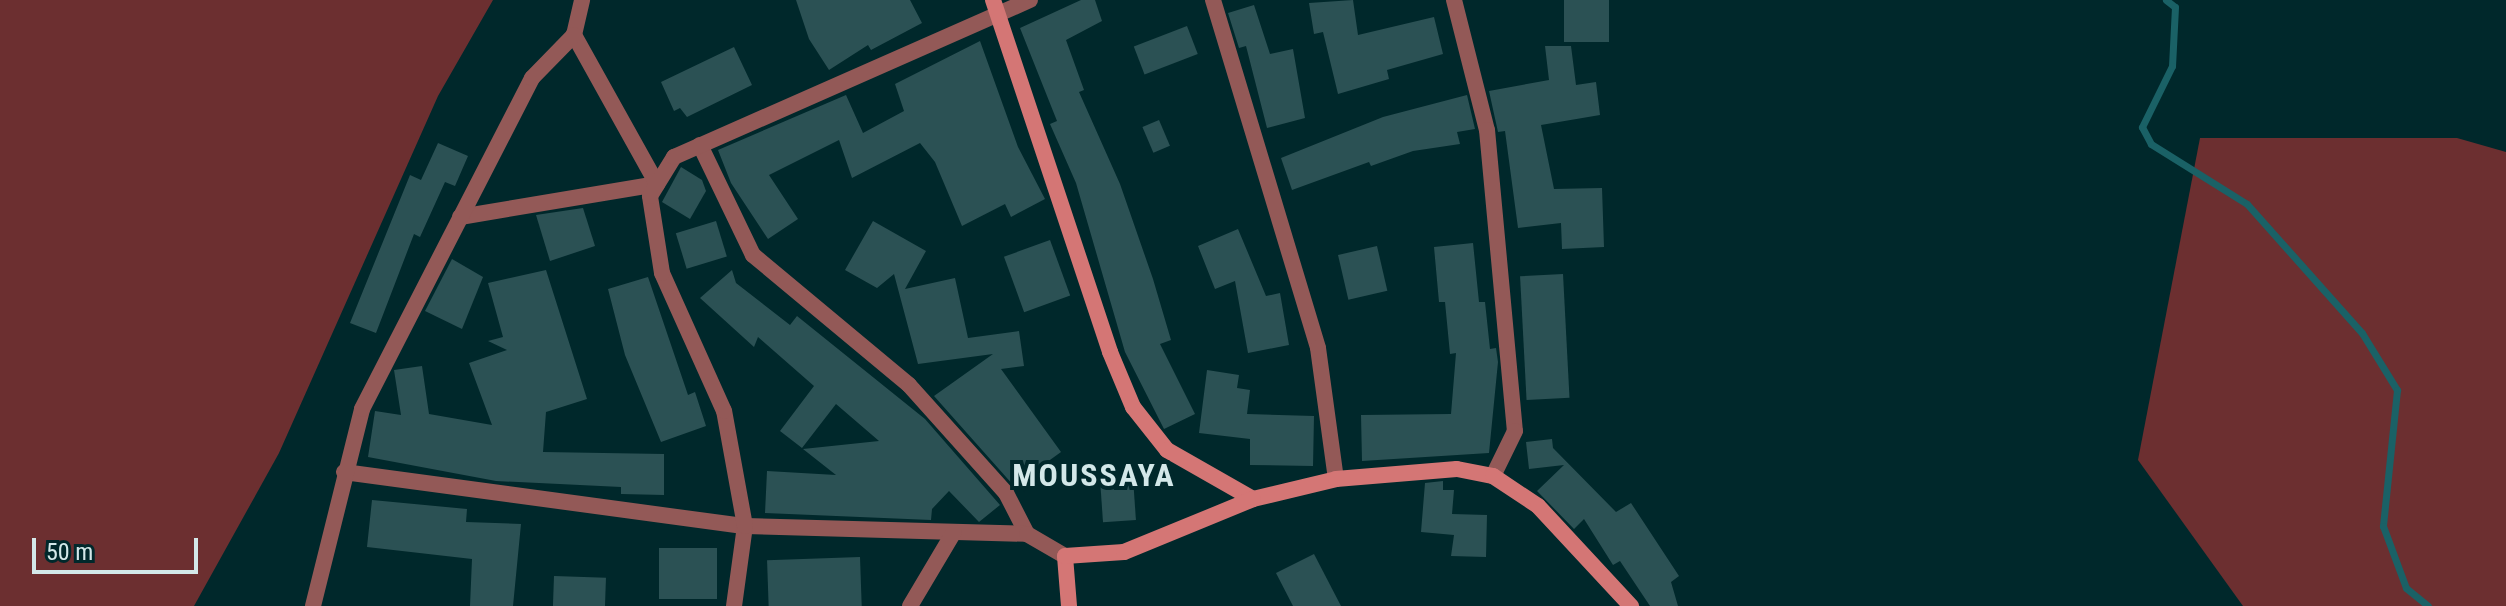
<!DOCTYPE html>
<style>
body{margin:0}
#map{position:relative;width:2506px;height:606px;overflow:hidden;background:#00282b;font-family:"Roboto Condensed",sans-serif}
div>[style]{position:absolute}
.green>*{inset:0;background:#6c2f30}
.stream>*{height:7px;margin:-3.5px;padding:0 3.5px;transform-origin:3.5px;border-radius:3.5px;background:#1a6166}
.building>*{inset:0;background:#2b5154;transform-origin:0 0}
.street>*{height:16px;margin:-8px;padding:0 8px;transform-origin:8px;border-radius:8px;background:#935957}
.secondary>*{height:16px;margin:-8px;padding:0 8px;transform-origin:8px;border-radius:8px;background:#d47675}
span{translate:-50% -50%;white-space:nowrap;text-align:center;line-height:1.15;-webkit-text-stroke:8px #00282b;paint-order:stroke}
.district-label{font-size:32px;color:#d3e8e9;font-weight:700;letter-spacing:2px}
.scale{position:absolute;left:32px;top:538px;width:166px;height:36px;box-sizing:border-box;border:4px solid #d3e8e9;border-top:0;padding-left:10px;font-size:24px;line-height:28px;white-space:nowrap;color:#d3e8e9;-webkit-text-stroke:6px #00282b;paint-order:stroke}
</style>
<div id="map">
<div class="green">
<i style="clip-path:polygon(0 0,493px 0,438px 96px,279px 453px,194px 606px,0 606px)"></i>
<i style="clip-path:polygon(2200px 138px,2457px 138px,2506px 152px,2506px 606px,2243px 606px,2138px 460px)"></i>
</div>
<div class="stream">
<i style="left:2166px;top:0;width:11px;rotate:38deg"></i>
<i style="left:2175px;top:7px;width:59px;rotate:92.9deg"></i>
<i style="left:2172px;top:66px;width:68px;rotate:116.2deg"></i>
<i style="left:2142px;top:127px;width:19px;rotate:62deg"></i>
<i style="left:2151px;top:144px;width:113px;rotate:32deg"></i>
<i style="left:2247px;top:204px;width:173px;rotate:48.3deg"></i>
<i style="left:2362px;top:333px;width:67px;rotate:58.4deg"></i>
<i style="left:2397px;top:390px;width:137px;rotate:95.9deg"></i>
<i style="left:2383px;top:526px;width:66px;rotate:69.6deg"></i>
<i style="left:2406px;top:588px;width:28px;rotate:39deg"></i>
</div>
<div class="building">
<i style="clip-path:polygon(796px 0,910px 0,922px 23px,871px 50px,868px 45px,829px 70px,809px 39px)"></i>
<i style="clip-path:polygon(1081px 0,1095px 0,1102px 21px,1066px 40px,1084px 90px,1079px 92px,1120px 184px,1153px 279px,1171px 340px,1160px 344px,1195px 414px,1164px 429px,1125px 352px,1076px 183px,1050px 124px,1057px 121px,1020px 28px)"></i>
<i style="clip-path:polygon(1353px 0,1358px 35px,1434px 17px,1443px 54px,1387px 70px,1389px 79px,1338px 94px,1323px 32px,1314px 34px,1309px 3px)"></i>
<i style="left:1564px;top:0;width:45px;height:42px"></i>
<i style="clip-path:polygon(1254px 5px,1270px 54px,1293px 49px,1305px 118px,1267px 128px,1246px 46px,1239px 48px,1228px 13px)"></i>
<i style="left:1187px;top:26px;width:30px;height:57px;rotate:69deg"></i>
<i style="clip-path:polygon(980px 41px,1018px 147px,1045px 199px,1011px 217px,1005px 204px,962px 226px,935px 162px,920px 143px,852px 178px,839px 140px,769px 175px,798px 219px,768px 239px,731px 183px,718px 150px,846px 95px,863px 133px,904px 111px,895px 84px)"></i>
<i style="clip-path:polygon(1545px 46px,1571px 46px,1576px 85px,1596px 82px,1600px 115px,1541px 125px,1554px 189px,1602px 188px,1604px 247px,1562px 249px,1561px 223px,1518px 228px,1505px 131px,1498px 132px,1489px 91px,1549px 80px)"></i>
<i style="clip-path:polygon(734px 47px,752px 85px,687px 117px,680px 108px,674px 111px,661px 82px)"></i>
<i style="clip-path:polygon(1467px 95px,1475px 129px,1457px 132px,1460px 144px,1413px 151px,1371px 166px,1369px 162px,1292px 190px,1281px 158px,1383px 117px)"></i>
<i style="left:1159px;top:120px;width:28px;height:18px;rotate:67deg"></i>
<i style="clip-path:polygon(438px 143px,468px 156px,455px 186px,445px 182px,420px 237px,414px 234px,376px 333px,350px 323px,410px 175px,421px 180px)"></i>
<i style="clip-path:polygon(681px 167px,702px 180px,706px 191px,690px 219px,662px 202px)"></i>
<i style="clip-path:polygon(583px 208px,595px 246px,550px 261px,536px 215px)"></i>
<i style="left:716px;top:221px;width:37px;height:42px;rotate:73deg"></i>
<i style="clip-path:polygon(873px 221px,926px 251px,905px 289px,955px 278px,968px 338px,1019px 331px,1024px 366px,1001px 369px,1061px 452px,1014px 486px,934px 396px,993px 354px,918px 364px,894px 274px,877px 288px,845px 270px)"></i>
<i style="clip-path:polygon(1238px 229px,1266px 296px,1280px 293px,1289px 345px,1248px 353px,1235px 281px,1215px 289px,1198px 246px)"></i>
<i style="left:1050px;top:240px;width:59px;height:49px;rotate:70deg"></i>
<i style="clip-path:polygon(1473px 243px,1479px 302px,1485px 302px,1490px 349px,1496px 348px,1498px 362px,1489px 453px,1362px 461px,1361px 415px,1451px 414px,1456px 353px,1450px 354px,1445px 302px,1439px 302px,1434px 247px)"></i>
<i style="left:1377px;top:246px;width:46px;height:40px;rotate:77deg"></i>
<i style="clip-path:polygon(452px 259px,483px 277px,462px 329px,425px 311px)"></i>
<i style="clip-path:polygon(546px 270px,587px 399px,546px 412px,543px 452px,664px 454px,664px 495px,621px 494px,621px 487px,496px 481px,368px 457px,375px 411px,401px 415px,394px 370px,422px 366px,429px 414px,492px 425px,469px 363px,507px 350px,488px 341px,503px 337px,488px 283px)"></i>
<i style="clip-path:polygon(732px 270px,736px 283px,790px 325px,797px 316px,925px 419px,1000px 505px,979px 522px,949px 491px,932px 509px,931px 520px,765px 513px,767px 471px,836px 475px,803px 449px,879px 441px,836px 404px,802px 448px,780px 431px,814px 386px,758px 337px,754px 347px,700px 298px)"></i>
<i style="left:1563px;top:274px;width:124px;height:43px;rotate:87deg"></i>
<i style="clip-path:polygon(648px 277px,688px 395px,695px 392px,706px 426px,661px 442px,625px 355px,608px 289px)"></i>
<i style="clip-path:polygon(1207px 370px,1239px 375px,1237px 388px,1250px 390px,1247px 414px,1314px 416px,1313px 466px,1250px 465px,1250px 439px,1199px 433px)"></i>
<i style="clip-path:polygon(1552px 439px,1553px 448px,1616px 512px,1631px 503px,1679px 576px,1671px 582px,1678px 606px,1650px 606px,1620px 561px,1613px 565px,1584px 519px,1574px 529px,1537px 491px,1564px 465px,1529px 469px,1526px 442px)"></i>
<i style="left:1133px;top:478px;width:42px;height:33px;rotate:86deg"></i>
<i style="clip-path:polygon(1443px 481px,1443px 490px,1454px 490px,1452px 514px,1487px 515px,1486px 557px,1451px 556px,1454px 535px,1421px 532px,1425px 483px)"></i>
<i style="clip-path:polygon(372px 500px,467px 509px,466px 522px,521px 524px,513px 606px,470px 606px,472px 559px,367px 547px)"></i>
<i style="left:717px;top:548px;width:51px;height:58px;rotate:90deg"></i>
<i style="clip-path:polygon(1314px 554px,1341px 606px,1293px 606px,1276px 573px)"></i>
<i style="left:860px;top:557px;width:49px;height:93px;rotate:88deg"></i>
<i style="left:554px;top:576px;width:52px;height:30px;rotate:2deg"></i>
</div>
<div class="street">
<i style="left:1213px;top:0;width:363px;rotate:73.2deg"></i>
<i style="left:1318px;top:348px;width:132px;rotate:82.2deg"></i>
<i style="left:1454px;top:0;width:134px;rotate:75.8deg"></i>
<i style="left:1487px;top:130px;width:302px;rotate:84.7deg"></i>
<i style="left:1515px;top:431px;width:50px;rotate:116.1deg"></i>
<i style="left:700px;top:145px;width:122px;rotate:64.3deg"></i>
<i style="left:753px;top:255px;width:203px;rotate:39.8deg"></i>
<i style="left:909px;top:385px;width:145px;rotate:48.1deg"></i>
<i style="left:1006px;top:493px;width:46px;rotate:62.9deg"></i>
<i style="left:460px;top:217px;width:200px;rotate:-9.5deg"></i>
<i style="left:657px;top:184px;width:171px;rotate:-119.1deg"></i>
<i style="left:574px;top:35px;width:36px;rotate:-77deg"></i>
<i style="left:344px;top:472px;width:405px;rotate:7.7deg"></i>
<i style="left:745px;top:526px;width:282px;rotate:1.6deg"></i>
<i style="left:1027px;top:534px;width:44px;rotate:30.1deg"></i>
<i style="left:313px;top:606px;width:203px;rotate:-76deg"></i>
<i style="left:362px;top:409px;width:372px;rotate:-62.8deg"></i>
<i style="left:532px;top:78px;width:60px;rotate:-45.7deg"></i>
<i style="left:734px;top:606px;width:81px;rotate:-82.2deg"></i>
<i style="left:745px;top:526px;width:117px;rotate:-100.3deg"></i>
<i style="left:724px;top:411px;width:151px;rotate:-114.2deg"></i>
<i style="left:662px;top:273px;width:78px;rotate:-98.9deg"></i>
<i style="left:650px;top:196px;width:46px;rotate:-58.4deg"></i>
<i style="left:674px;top:157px;width:389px;rotate:-23.8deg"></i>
<i style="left:910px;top:606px;width:86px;rotate:-59.3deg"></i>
</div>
<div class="secondary">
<i style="left:993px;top:0;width:371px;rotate:71.6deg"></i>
<i style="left:1110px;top:352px;width:60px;rotate:67.3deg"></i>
<i style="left:1133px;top:407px;width:55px;rotate:51.7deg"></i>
<i style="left:1167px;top:450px;width:99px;rotate:29.7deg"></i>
<i style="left:1253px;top:499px;width:85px;rotate:-13.5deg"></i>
<i style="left:1336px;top:479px;width:121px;rotate:-4.7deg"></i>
<i style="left:1457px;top:469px;width:37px;rotate:11deg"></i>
<i style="left:1493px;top:476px;width:54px;rotate:33.7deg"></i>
<i style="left:1538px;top:506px;width:137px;rotate:47.1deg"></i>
<i style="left:1069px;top:606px;width:50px;rotate:-94.6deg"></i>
<i style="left:1065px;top:556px;width:59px;rotate:-3.9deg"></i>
<i style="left:1124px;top:552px;width:139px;rotate:-22.3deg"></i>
</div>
<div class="district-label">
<span style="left:1094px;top:475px">MOUSSAYA</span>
</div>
<div class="scale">50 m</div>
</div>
